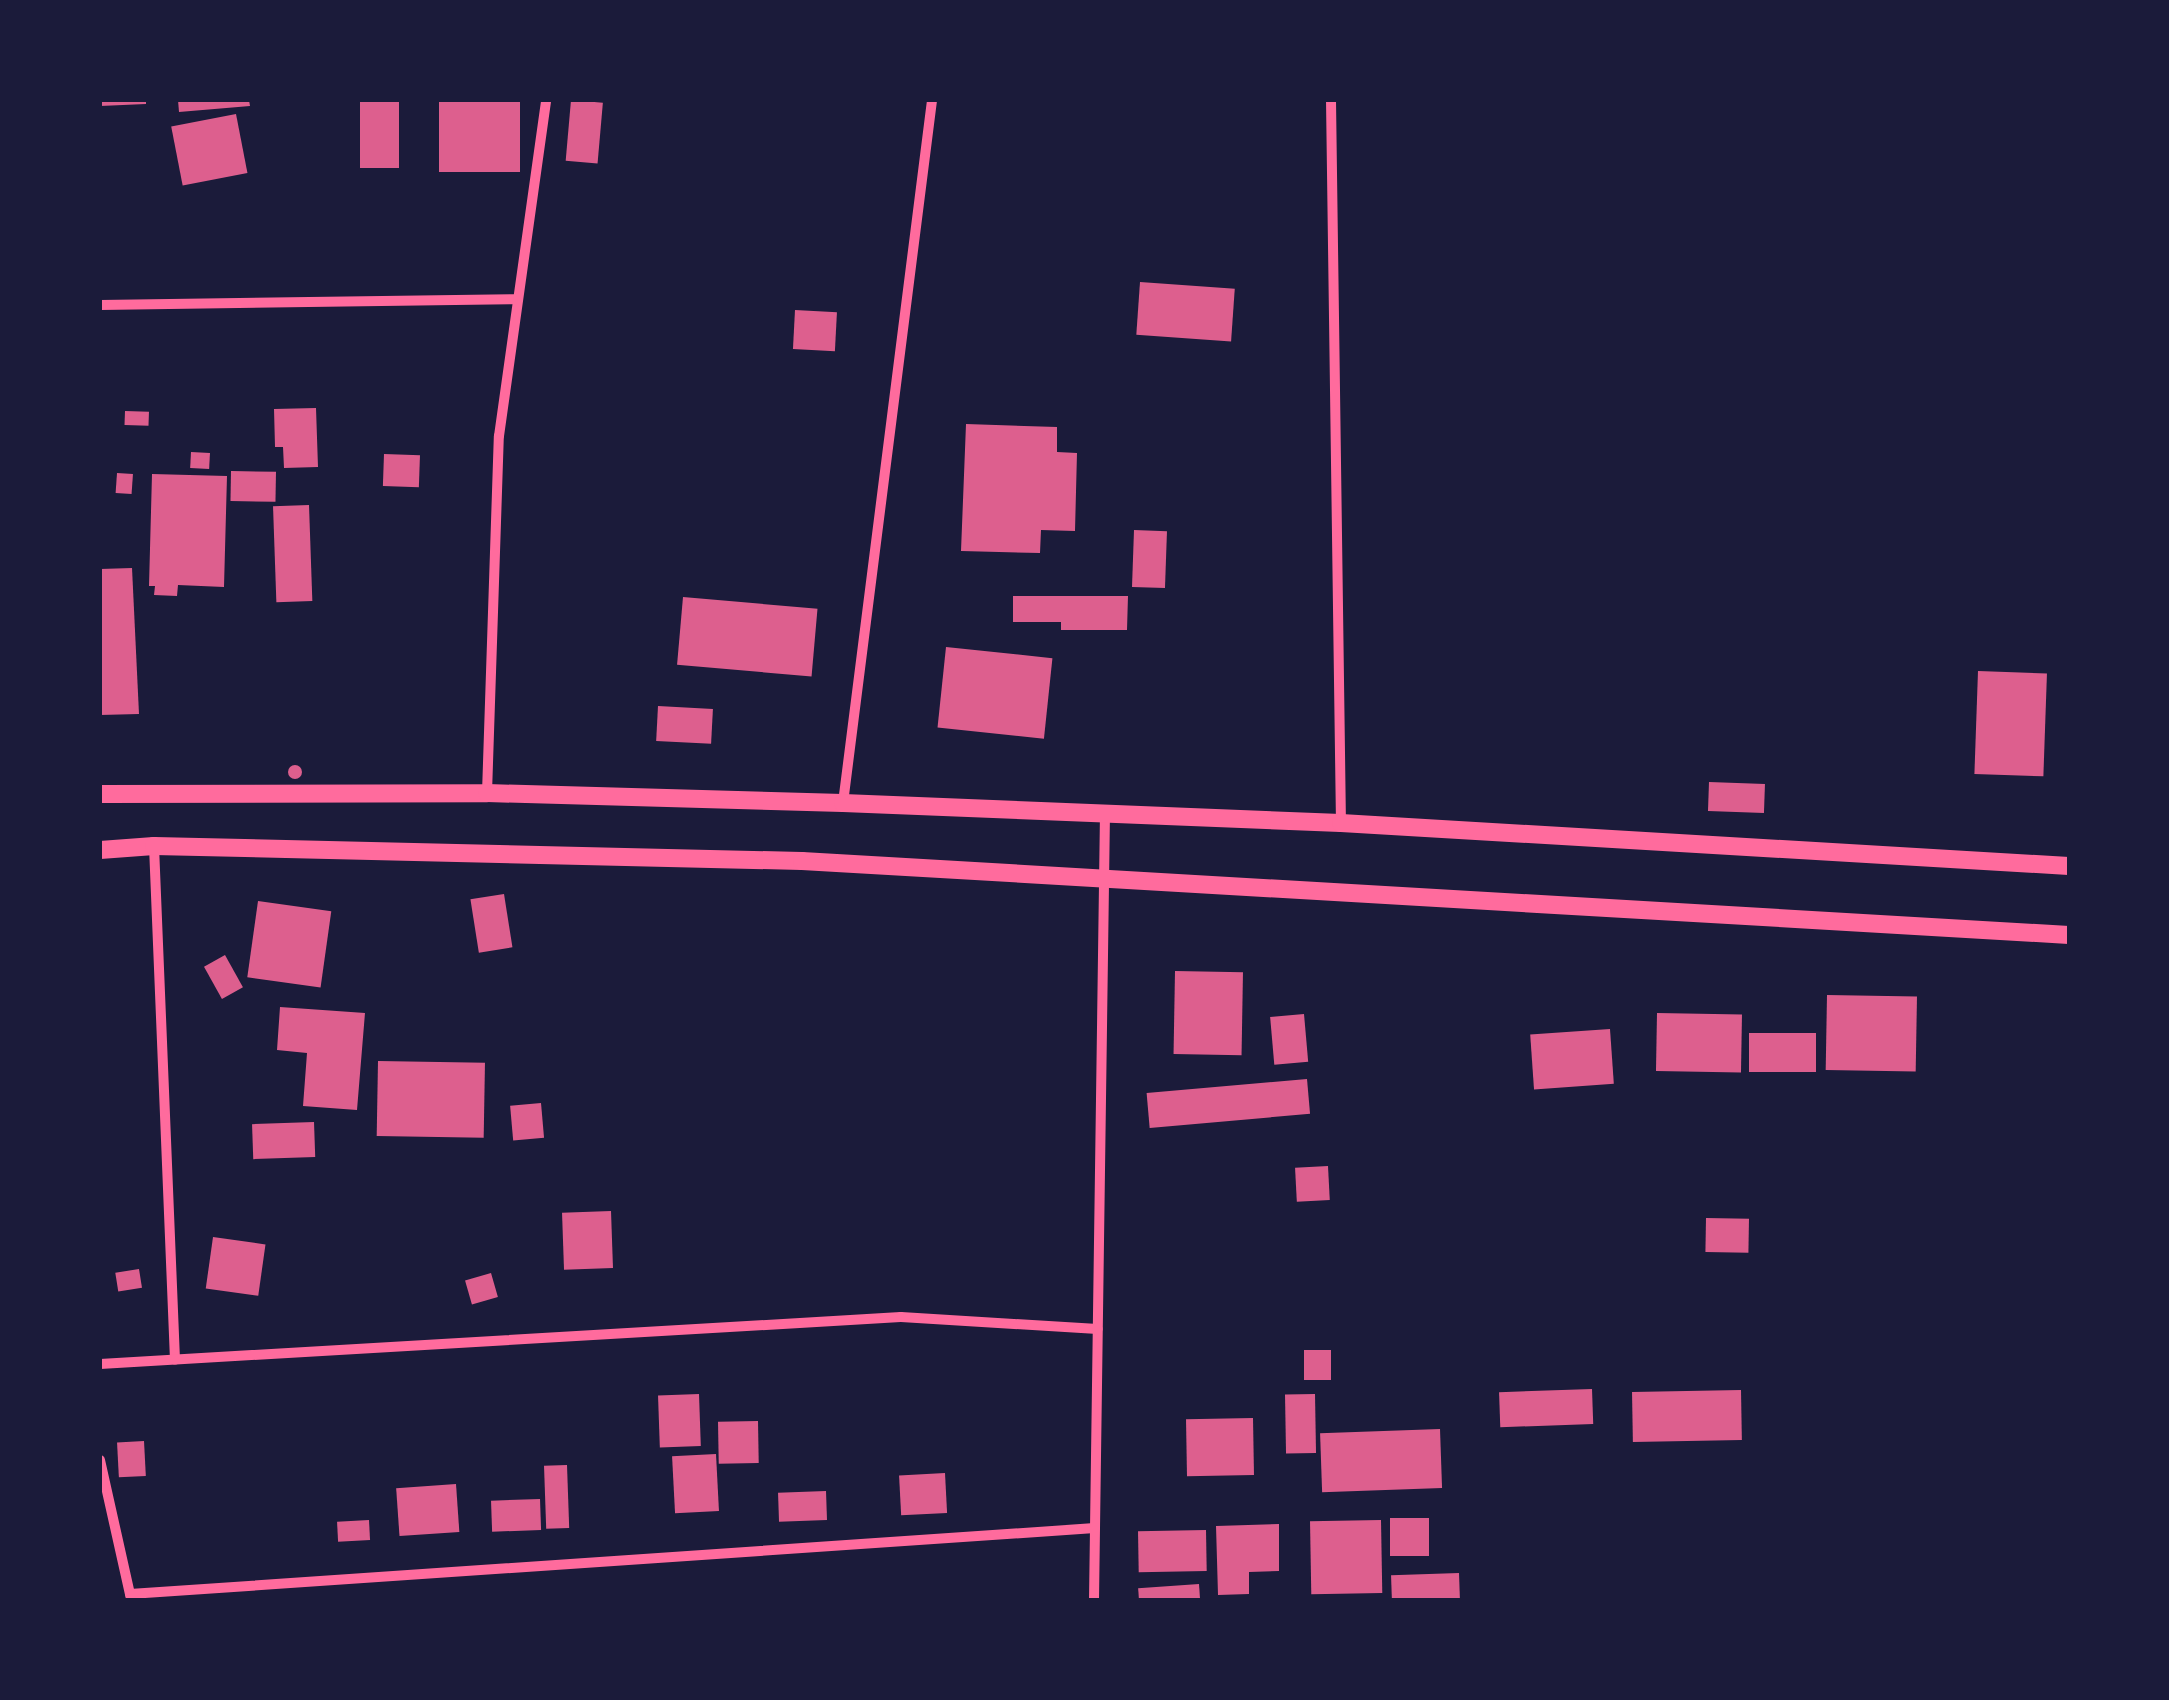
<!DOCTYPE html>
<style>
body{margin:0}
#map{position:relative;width:2169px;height:1700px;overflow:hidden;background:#1b1b3a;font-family:Overpass,sans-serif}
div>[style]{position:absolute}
.building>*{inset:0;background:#dd5f8e;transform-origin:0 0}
.round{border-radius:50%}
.minor>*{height:10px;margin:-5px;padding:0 5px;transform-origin:5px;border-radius:5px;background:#ff6b9d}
.tertiary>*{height:18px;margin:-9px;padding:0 9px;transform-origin:9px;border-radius:9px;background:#ff6b9d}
span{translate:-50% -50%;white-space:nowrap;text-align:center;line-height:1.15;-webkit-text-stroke:9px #1b1b3a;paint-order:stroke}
.frame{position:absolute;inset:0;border:102px solid #1b1b3a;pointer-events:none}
</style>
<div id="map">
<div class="building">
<i style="clip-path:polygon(100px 100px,146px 100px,146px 104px,100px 106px)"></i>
<i style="clip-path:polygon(178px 100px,249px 100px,250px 106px,179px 112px)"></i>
<i style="left:360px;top:100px;width:39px;height:68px"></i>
<i style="left:439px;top:100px;width:81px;height:72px"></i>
<i style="left:571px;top:100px;width:32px;height:61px;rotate:5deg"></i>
<i style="left:236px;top:114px;width:60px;height:66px;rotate:79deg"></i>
<i style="left:1140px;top:282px;width:95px;height:53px;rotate:4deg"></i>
<i style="left:795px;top:310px;width:42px;height:39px;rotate:3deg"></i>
<i style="clip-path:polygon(316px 408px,318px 467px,284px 468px,283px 447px,275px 447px,274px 409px)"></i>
<i style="left:125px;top:411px;width:24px;height:14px;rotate:2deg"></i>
<i style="clip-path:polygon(966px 424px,1057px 427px,1057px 452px,1077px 453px,1075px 531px,1041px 530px,1040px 553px,961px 551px)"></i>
<i style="left:191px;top:452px;width:19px;height:16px;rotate:3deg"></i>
<i style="left:384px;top:454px;width:36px;height:32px;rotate:2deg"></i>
<i style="left:231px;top:471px;width:45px;height:30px;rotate:1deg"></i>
<i style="left:117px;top:473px;width:16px;height:20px;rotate:4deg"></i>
<i style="clip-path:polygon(152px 474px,227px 476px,224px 587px,178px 585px,177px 596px,154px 595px,155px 586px,149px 586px)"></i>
<i style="left:309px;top:505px;width:96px;height:36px;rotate:88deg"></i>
<i style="left:1134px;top:530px;width:33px;height:57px;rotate:2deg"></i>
<i style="clip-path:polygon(132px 568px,139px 714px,100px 715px,100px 569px)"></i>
<i style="clip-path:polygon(1013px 596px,1128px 596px,1127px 630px,1061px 630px,1061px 622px,1013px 622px)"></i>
<i style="left:683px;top:597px;width:135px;height:68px;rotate:5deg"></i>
<i style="left:946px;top:647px;width:107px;height:81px;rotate:6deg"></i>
<i style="left:1978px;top:671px;width:69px;height:103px;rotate:2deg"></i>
<i style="left:658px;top:706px;width:55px;height:35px;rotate:3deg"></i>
<i class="round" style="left:288px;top:765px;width:14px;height:14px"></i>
<i style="left:1709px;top:782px;width:56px;height:29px;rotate:2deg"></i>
<i style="left:504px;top:894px;width:54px;height:34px;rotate:81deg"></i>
<i style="left:258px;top:901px;width:74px;height:77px;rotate:8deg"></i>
<i style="left:225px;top:955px;width:37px;height:24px;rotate:61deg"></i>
<i style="left:1175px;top:971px;width:68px;height:83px;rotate:1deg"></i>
<i style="left:1827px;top:995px;width:90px;height:75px;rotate:1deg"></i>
<i style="clip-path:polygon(280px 1007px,365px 1013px,357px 1110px,303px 1106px,307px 1053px,277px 1050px)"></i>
<i style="left:1657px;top:1013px;width:85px;height:58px;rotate:1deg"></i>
<i style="left:1304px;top:1014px;width:48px;height:34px;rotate:85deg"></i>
<i style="left:1610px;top:1029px;width:55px;height:80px;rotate:86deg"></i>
<i style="left:1749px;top:1033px;width:67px;height:39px"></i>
<i style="left:378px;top:1061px;width:107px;height:75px;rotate:1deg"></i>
<i style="left:1307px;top:1079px;width:35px;height:161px;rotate:85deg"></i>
<i style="left:541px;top:1103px;width:35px;height:31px;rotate:85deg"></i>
<i style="left:314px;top:1122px;width:35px;height:62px;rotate:88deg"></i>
<i style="left:1328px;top:1166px;width:34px;height:33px;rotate:87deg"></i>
<i style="left:611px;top:1211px;width:57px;height:49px;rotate:88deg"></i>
<i style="left:1706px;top:1218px;width:43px;height:34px;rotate:1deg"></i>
<i style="left:213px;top:1237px;width:53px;height:52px;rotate:8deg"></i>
<i style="left:139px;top:1269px;width:19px;height:24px;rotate:81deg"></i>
<i style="left:491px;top:1273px;width:25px;height:27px;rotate:74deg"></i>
<i style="left:1331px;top:1350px;width:30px;height:27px;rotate:90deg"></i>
<i style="left:1592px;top:1389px;width:35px;height:93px;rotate:88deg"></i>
<i style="left:1741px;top:1390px;width:50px;height:109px;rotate:89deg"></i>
<i style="left:699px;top:1394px;width:52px;height:41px;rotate:88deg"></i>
<i style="left:1315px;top:1394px;width:59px;height:30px;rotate:89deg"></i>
<i style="left:1253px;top:1418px;width:57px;height:67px;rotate:89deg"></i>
<i style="left:758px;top:1421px;width:42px;height:40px;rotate:89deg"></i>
<i style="left:1440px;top:1429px;width:59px;height:120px;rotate:88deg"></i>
<i style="left:144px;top:1441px;width:35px;height:27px;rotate:87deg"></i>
<i style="left:716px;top:1454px;width:57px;height:44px;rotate:87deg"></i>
<i style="left:567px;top:1465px;width:63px;height:23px;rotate:88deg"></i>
<i style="left:945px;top:1473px;width:40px;height:46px;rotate:87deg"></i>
<i style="left:456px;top:1484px;width:48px;height:60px;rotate:86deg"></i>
<i style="left:826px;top:1491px;width:29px;height:48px;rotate:88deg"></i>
<i style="left:540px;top:1499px;width:31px;height:49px;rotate:88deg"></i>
<i style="left:1429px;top:1518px;width:38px;height:39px;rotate:90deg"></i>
<i style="left:369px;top:1520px;width:20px;height:32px;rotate:87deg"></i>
<i style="left:1381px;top:1520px;width:73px;height:71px;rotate:89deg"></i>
<i style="clip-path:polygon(1279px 1524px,1279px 1571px,1249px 1572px,1249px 1594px,1218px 1595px,1216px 1526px)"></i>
<i style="left:1206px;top:1530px;width:41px;height:68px;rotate:89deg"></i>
<i style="left:1459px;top:1573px;width:27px;height:68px;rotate:88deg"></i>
<i style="left:1199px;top:1584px;width:16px;height:61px;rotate:86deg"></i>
</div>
<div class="minor">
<i style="left:1331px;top:100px;width:723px;rotate:89.21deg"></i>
<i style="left:100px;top:305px;width:415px;rotate:-0.8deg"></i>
<i style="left:487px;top:793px;width:357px;rotate:-88.1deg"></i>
<i style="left:499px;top:436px;width:339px;rotate:-82deg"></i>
<i style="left:843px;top:803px;width:709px;rotate:-82.78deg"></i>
<i style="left:154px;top:846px;width:514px;rotate:87.66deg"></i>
<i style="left:100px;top:1364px;width:802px;rotate:-3.36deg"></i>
<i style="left:901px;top:1317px;width:197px;rotate:3.5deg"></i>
<i style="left:100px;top:1460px;width:142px;rotate:77.4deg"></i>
<i style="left:130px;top:1594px;width:967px;rotate:-3.91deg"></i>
<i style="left:1094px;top:1600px;width:786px;rotate:-89.2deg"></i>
</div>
<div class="tertiary">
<i style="left:100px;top:794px;width:387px;rotate:-0.1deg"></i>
<i style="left:487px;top:793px;width:356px;rotate:1.6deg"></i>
<i style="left:843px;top:803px;width:498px;rotate:2.3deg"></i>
<i style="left:1341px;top:823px;width:729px;rotate:3.38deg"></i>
<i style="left:100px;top:850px;width:54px;rotate:-4.2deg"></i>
<i style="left:154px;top:846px;width:648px;rotate:1.33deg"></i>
<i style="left:802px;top:861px;width:1269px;rotate:3.34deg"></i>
</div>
<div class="frame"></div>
</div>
